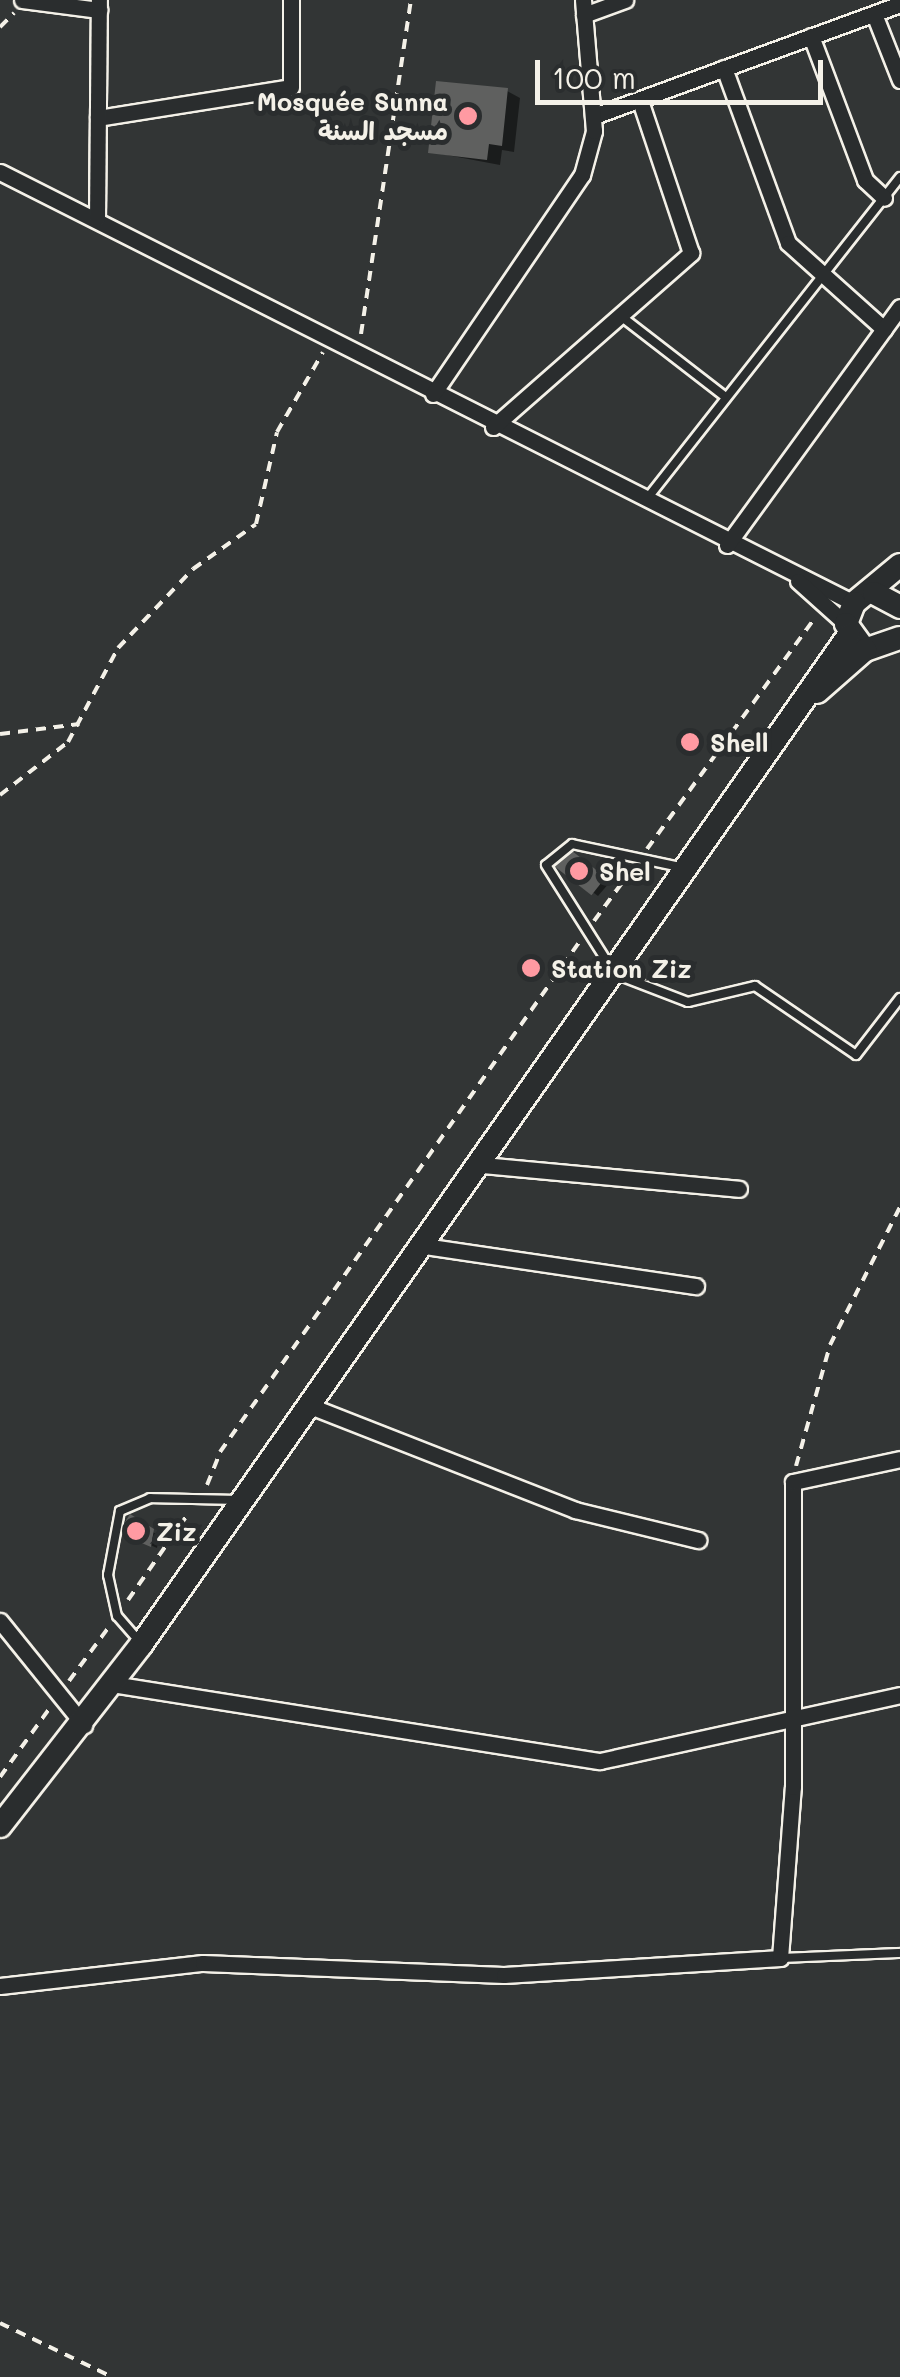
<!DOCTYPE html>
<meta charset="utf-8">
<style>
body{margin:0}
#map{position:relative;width:900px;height:2377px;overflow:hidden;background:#323535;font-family:Mali,"Playpen Sans Arabic",sans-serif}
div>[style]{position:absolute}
.shadow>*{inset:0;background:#0007}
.building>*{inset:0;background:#5f605f;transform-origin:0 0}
.path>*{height:4px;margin-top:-2px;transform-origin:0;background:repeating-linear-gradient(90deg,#f4f1e8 0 10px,transparent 0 18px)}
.roads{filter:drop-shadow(2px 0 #f4f1e8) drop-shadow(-2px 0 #f4f1e8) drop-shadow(0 2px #f4f1e8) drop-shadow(0 -2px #f4f1e8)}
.lane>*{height:8px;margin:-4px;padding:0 4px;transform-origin:4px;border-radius:4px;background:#2a2d2e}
.street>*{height:15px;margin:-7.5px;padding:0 7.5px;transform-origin:7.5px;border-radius:7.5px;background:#2a2d2e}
.secondary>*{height:22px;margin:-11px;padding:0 11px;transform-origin:11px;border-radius:11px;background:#2a2d2e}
.dots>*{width:28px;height:28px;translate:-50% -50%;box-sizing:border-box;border:5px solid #2a2d2e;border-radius:50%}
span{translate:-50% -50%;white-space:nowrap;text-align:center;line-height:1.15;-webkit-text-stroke:10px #2a2d2e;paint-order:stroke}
.poi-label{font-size:25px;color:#f4f1e8;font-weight:700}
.right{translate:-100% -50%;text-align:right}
.left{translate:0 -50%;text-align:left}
.scale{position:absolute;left:535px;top:60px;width:288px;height:45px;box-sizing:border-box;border:5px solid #f4f1e8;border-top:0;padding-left:12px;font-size:30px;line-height:35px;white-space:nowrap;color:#f4f1e8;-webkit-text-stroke:8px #2a2d2e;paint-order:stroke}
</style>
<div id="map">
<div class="shadow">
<i style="clip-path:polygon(507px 91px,520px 98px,514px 152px,502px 150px,500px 165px,431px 152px)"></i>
<i style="clip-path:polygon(573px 853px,610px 882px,598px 896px,556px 865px)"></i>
<i style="clip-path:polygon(123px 1519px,159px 1535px,157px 1548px,121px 1532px)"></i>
</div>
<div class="building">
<i style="clip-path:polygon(436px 81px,508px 88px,502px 146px,489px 144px,487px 160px,428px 153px)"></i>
<i style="left:567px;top:847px;width:49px;height:23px;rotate:38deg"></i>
<i style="clip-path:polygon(130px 1514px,154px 1529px,151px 1547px,118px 1533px)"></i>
</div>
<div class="path">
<i style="left:0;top:27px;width:20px;rotate:-45deg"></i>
<i style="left:361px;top:334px;width:338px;rotate:-81.5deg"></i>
<i style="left:0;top:734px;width:80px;rotate:-7.2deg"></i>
<i style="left:0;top:795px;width:86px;rotate:-37.9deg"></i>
<i style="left:68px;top:742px;width:106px;rotate:-62deg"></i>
<i style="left:118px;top:648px;width:109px;rotate:-46.5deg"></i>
<i style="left:193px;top:569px;width:77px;rotate:-35.5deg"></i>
<i style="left:256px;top:524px;width:94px;rotate:-77.1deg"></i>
<i style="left:277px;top:432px;width:92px;rotate:-60.1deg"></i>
<i style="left:647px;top:849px;width:286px;rotate:-54deg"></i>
<i style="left:594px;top:921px;width:66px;rotate:-53.7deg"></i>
<i style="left:796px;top:1466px;width:126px;rotate:-74.3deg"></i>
<i style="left:830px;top:1345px;width:155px;rotate:-63.1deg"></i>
<i style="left:207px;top:1485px;width:35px;rotate:-68deg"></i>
<i style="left:220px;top:1452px;width:625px;rotate:-54.84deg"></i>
<i style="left:128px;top:1600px;width:105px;rotate:-55.1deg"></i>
<i style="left:69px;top:1681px;width:71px;rotate:-53.6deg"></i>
<i style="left:0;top:1777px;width:84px;rotate:-54.2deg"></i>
<i style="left:0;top:2323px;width:124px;rotate:25.7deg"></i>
</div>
<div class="roads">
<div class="lane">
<i style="left:622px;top:317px;width:128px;rotate:37.7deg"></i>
<i style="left:646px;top:500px;width:411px;rotate:-51.8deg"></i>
<i style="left:680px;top:867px;width:110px;rotate:-168deg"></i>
<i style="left:572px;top:844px;width:33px;rotate:141deg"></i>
<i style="left:546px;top:865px;width:129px;rotate:57.7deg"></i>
<i style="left:615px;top:974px;width:78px;rotate:21deg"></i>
<i style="left:688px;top:1002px;width:69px;rotate:-13.4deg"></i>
<i style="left:755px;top:986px;width:122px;rotate:34.3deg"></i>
<i style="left:856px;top:1055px;width:72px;rotate:-52.3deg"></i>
<i style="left:139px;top:1641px;width:33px;rotate:-131deg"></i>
<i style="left:117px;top:1616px;width:42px;rotate:-102.4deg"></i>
<i style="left:108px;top:1575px;width:65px;rotate:-79.4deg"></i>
<i style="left:120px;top:1511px;width:33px;rotate:-23deg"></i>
<i style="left:150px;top:1498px;width:85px;rotate:1.3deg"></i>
<i style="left:780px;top:1958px;width:120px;rotate:-2.4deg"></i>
</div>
<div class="street">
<i style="left:22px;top:0;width:78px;rotate:7.4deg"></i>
<i style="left:874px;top:14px;width:71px;rotate:68.5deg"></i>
<i style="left:584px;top:15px;width:44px;rotate:-20.1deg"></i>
<i style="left:811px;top:36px;width:154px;rotate:69.4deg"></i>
<i style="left:865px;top:180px;width:26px;rotate:43deg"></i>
<i style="left:724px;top:68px;width:186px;rotate:69.9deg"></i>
<i style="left:788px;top:243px;width:129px;rotate:41.9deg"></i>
<i style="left:594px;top:116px;width:326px;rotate:-20.1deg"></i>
<i style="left:98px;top:118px;width:195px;rotate:-9.1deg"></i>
<i style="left:291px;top:87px;width:87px;rotate:-90deg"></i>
<i style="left:0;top:172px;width:957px;rotate:26.78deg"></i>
<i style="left:97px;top:219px;width:219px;rotate:-89.5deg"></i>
<i style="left:433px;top:394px;width:265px;rotate:-55.8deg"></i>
<i style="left:582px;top:175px;width:46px;rotate:-74.7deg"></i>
<i style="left:594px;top:131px;width:131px;rotate:-94.8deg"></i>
<i style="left:493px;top:427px;width:264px;rotate:-41.3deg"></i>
<i style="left:691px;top:253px;width:160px;rotate:-108.5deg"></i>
<i style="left:727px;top:545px;width:294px;rotate:-54deg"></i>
<i style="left:798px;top:581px;width:64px;rotate:41.9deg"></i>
<i style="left:482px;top:1165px;width:258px;rotate:5.3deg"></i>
<i style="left:424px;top:1246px;width:275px;rotate:8.4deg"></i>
<i style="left:310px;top:1406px;width:285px;rotate:21.4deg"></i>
<i style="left:575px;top:1510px;width:127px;rotate:13.7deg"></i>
<i style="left:0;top:1621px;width:134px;rotate:51.1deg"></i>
<i style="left:112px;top:1684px;width:494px;rotate:9deg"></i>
<i style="left:600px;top:1761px;width:307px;rotate:-12.4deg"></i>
<i style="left:0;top:1986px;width:204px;rotate:-6.5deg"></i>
<i style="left:203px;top:1963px;width:301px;rotate:2.3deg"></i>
<i style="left:504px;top:1975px;width:277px;rotate:-3.5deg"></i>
<i style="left:780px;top:1958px;width:171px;rotate:-85.7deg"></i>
<i style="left:793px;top:1787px;width:305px;rotate:-90deg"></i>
<i style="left:793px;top:1482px;width:109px;rotate:-12.1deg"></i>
</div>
<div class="secondary">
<i style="left:900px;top:565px;width:60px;rotate:140.4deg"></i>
<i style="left:854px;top:603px;width:22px;rotate:111deg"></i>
<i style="left:846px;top:624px;width:32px;rotate:54deg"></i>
<i style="left:865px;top:650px;width:37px;rotate:-19deg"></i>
<i style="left:874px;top:593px;width:30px;rotate:28deg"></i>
<i style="left:817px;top:692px;width:64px;rotate:-41.2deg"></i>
<i style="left:0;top:1826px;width:229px;rotate:-52.1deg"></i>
<i style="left:141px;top:1645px;width:1233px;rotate:-54.97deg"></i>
</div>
</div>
<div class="dots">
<i style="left:468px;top:116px;background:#ff9aa2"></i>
<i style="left:690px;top:742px;background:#ff9aa2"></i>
<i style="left:579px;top:871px;background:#ff9aa2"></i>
<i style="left:531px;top:968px;background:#ff9aa2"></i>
<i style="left:136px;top:1531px;background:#ff9aa2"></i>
</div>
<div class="poi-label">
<span class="right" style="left:448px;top:116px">Mosquée Sunna<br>مسجد السنة</span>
<span class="left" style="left:710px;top:742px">Shell</span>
<span class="left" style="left:599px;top:871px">Shel</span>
<span class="left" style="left:551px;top:968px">Station Ziz</span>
<span class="left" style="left:156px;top:1531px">Ziz</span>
</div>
<div class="scale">100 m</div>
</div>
